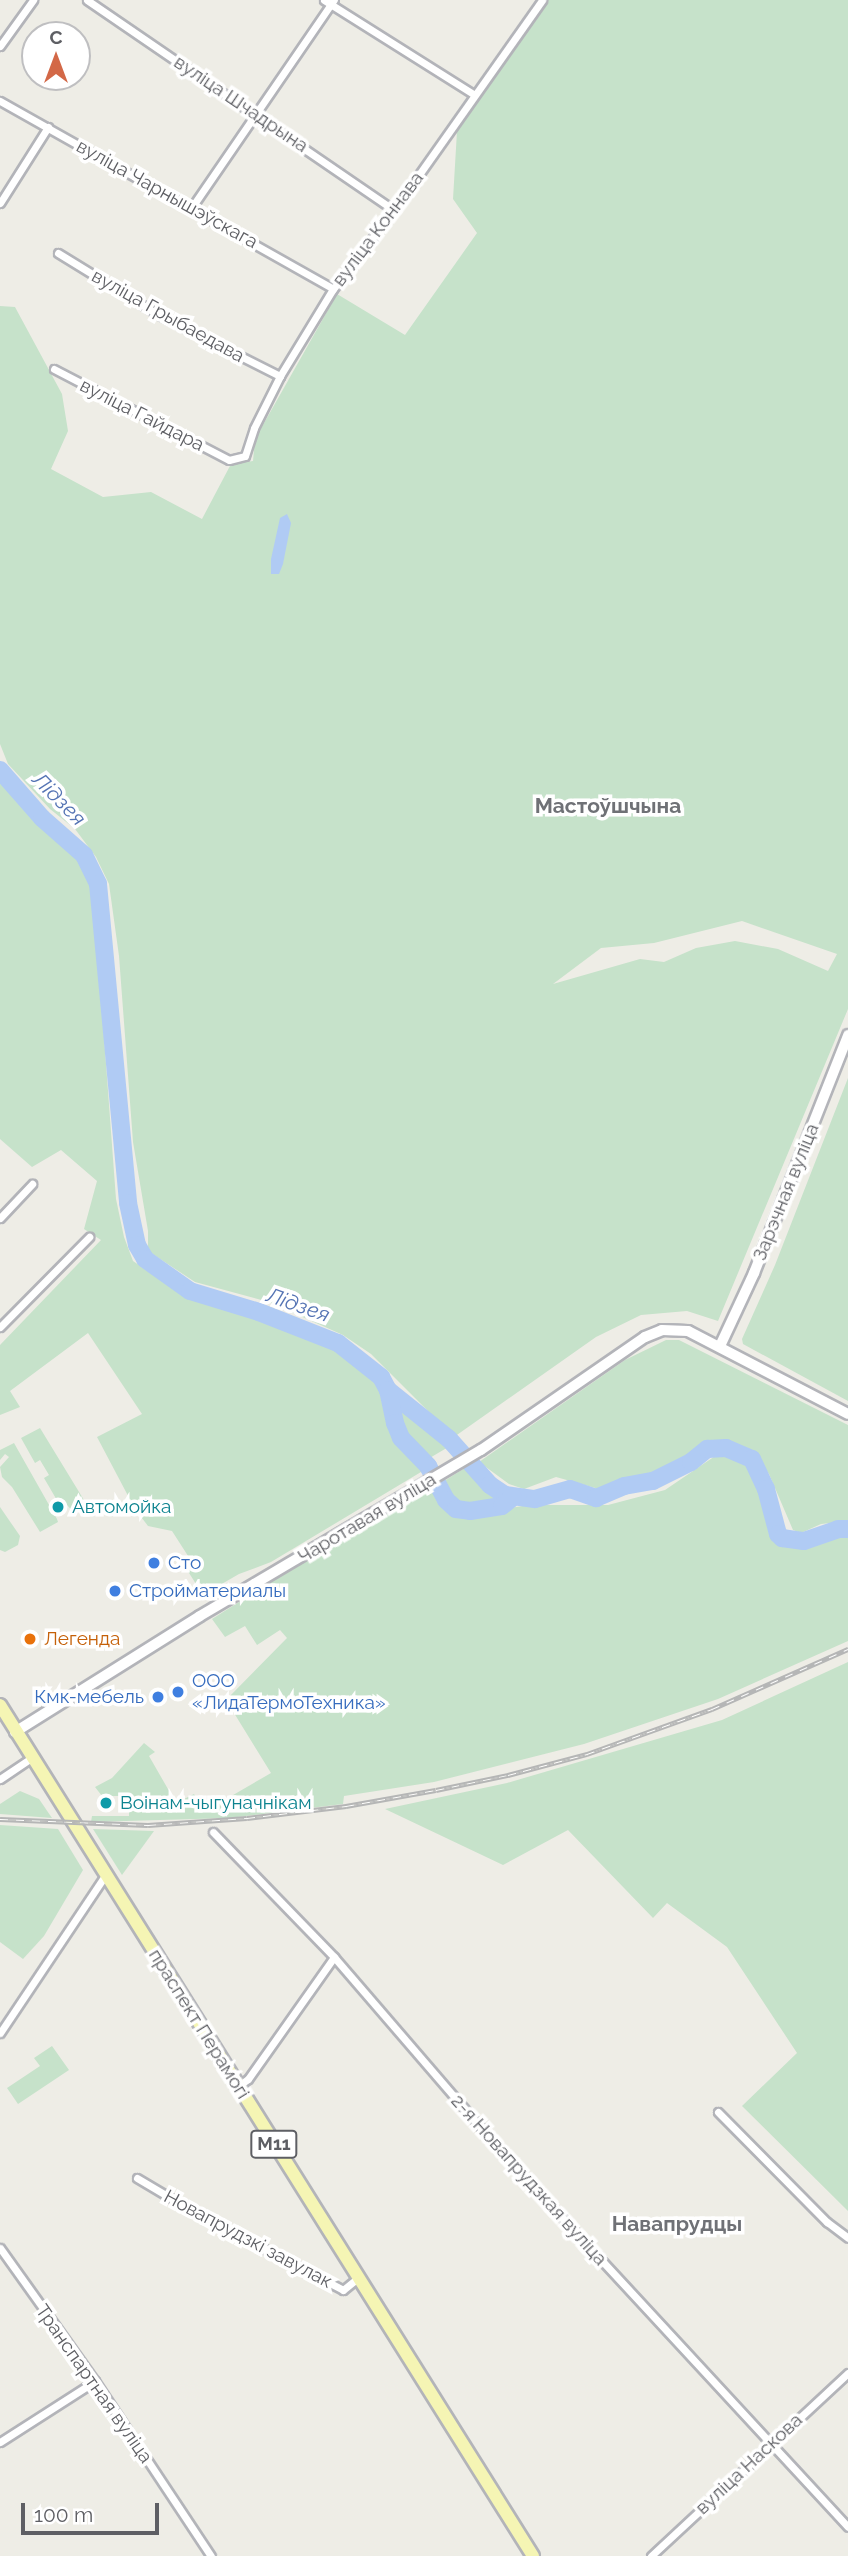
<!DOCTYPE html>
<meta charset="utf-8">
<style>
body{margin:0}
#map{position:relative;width:848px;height:2556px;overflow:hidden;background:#eeede6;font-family:Raleway,sans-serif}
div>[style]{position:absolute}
.green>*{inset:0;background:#c6e2ca}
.water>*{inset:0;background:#b0cbf4}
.river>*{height:18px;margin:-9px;padding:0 9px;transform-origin:9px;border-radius:9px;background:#b0cbf4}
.roads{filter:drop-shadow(2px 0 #b3b4b9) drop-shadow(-2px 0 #b3b4b9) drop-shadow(0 2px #b3b4b9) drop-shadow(0 -2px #b3b4b9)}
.street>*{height:7px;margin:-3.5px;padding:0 3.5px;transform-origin:3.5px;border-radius:3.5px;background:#fff}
.secondary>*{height:10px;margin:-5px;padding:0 5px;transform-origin:5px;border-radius:5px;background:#fff}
.primary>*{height:12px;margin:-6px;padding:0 6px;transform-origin:6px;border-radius:6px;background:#f5f5b4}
.rail>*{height:5px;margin-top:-2.5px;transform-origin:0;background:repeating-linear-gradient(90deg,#fff 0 8px,#b5b6b6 0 16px);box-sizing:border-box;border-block:2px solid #b5b6b6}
.dots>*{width:19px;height:19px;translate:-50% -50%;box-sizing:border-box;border:4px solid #fff;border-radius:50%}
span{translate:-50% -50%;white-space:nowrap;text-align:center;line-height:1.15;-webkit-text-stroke:7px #fff;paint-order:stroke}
.shield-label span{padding:2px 5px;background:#fff;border:2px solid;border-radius:5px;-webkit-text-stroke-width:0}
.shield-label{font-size:18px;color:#5e5f64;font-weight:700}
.street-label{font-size:19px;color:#5e5f64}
.culture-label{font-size:19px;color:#0d838f}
.left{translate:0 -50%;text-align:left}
.shop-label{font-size:19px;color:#366cbe}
.right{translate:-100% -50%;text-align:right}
.food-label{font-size:19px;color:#c56008}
.water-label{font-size:21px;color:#5574b4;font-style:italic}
.neighbourhood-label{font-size:21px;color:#6f7176;font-weight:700}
.north{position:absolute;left:21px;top:21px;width:70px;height:70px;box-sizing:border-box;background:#fff;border:2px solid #bfbfc1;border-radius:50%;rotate:0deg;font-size:19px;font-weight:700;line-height:28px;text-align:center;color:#5e5f64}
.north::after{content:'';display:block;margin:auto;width:24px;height:32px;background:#d36847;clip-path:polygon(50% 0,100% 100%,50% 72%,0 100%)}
.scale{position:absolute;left:21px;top:2503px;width:138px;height:32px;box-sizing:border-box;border:4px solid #5e5f64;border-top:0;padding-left:9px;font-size:21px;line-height:24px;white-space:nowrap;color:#5e5f64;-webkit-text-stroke:5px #fff;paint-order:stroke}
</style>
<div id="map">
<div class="green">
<i style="clip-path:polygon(evenodd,545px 0,848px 0,848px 1009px,718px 1321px,687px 1311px,641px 1315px,596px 1337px,454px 1437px,371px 1354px,343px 1335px,269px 1302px,195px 1282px,148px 1251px,148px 1231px,133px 1142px,119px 956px,109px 884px,96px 857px,75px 829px,50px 809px,8px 764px,0 744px,0 306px,15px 307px,62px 394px,68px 431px,51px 469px,103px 497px,151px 492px,202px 519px,231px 464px,253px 461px,255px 439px,337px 294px,405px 335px,477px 233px,453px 199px,457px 131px,545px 0,742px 921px,837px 954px,828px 971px,778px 949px,735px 941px,696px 948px,664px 962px,640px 959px,553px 984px,601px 948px,654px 943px,742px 921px)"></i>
<i style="clip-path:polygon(0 779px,44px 827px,64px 842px,82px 865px,93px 888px,116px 1199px,124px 1237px,133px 1261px,165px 1283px,287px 1324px,304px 1335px,336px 1347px,356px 1361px,377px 1380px,385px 1391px,395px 1438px,426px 1469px,271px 1562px,239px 1574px,194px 1600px,188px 1589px,196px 1584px,184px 1565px,190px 1559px,172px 1531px,148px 1526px,135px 1509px,97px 1437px,142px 1414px,88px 1333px,10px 1391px,20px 1407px,0 1415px,0 1345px,101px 1240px,84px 1229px,97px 1181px,61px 1150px,32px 1167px,0 1139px)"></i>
<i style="clip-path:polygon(848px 1078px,848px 1401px,743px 1344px,742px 1339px,775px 1265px)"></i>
<i style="clip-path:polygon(666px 1340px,679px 1340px,848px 1425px,848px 1521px,821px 1524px,801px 1533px,793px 1530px,769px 1474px,756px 1457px,744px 1447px,721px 1441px,703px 1446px,658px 1472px,599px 1489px,556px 1477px,524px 1489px,509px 1484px,479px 1462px,625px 1360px)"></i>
<i style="clip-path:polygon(398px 1399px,450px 1446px,428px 1459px,407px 1432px,397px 1410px)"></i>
<i style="clip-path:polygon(40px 1428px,87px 1505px,73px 1512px,63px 1500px,58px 1502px,44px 1478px,49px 1475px,40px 1460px,35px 1463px,21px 1438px)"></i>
<i style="clip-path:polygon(14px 1443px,57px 1519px,58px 1522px,40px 1532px,12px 1487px,2px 1477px,0 1467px,9px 1457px,5px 1454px,0 1460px,0 1450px)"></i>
<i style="clip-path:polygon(721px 1452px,740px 1457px,758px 1480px,778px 1538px,802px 1547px,848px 1535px,848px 1641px,718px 1699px,584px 1744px,434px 1782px,344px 1796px,343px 1804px,229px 1818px,91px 1822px,92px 1816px,129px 1816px,129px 1796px,102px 1796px,95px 1787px,112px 1778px,144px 1743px,155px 1752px,149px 1756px,176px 1803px,194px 1794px,201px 1807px,221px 1802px,271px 1773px,226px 1700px,287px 1638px,280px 1630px,257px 1645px,245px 1626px,225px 1637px,212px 1619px,325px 1548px,432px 1488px,437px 1499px,458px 1516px,529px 1505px,608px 1505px,665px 1490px)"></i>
<i style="clip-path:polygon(468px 1466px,489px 1487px,509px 1498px,500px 1504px,457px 1507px,441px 1483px)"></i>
<i style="clip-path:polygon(0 1507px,20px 1536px,18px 1545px,5px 1552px,0 1550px)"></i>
<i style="clip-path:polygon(848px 1662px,848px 2211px,742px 2106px,797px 2053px,727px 1947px,667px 1903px,653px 1918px,568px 1830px,503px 1865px,385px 1809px,507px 1783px,722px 1720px)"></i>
<i style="clip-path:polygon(20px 1791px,39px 1799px,52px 1818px,0 1814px,0 1804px)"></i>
<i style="clip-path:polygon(0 1825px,58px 1829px,83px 1870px,44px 1936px,23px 1959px,0 1942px)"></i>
<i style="clip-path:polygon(93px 1829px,154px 1831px,122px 1875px)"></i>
<i style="clip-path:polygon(52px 2046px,69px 2070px,18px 2104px,7px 2088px,40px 2066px,34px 2058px)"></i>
</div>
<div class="water">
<i style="clip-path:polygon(287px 514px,291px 523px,283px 564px,279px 574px,271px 574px,271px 559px,280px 518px)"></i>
</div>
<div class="river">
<i style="left:0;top:770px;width:64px;rotate:48.8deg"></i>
<i style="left:42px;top:818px;width:56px;rotate:41.4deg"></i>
<i style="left:84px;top:855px;width:32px;rotate:64deg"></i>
<i style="left:98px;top:884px;width:320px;rotate:84.6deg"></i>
<i style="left:128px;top:1203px;width:43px;rotate:77.9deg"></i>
<i style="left:137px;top:1245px;width:16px;rotate:60deg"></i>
<i style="left:145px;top:1259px;width:55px;rotate:35.4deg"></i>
<i style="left:190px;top:1291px;width:72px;rotate:16.9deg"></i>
<i style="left:259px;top:1312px;width:85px;rotate:21.4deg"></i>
<i style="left:338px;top:1343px;width:55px;rotate:38.3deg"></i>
<i style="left:381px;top:1377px;width:15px;rotate:62deg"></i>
<i style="left:388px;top:1390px;width:78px;rotate:38.8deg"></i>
<i style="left:449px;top:1439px;width:62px;rotate:48.3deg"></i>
<i style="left:490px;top:1485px;width:18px;rotate:34deg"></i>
<i style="left:505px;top:1495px;width:30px;rotate:8deg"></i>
<i style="left:535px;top:1499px;width:36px;rotate:-16deg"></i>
<i style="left:570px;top:1489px;width:28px;rotate:19deg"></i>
<i style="left:596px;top:1498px;width:30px;rotate:-23deg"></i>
<i style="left:624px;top:1486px;width:29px;rotate:-10deg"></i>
<i style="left:653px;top:1481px;width:42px;rotate:-26.6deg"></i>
<i style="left:691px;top:1462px;width:21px;rotate:-39deg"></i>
<i style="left:707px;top:1449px;width:19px;rotate:-3deg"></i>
<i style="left:726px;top:1448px;width:28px;rotate:23deg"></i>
<i style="left:752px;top:1459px;width:33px;rotate:65deg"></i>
<i style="left:766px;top:1489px;width:47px;rotate:75.1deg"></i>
<i style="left:778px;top:1534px;width:6px;rotate:45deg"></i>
<i style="left:782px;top:1538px;width:22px;rotate:8deg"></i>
<i style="left:804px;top:1541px;width:36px;rotate:-19deg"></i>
<i style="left:838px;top:1529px;width:10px"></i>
<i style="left:388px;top:1390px;width:34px;rotate:78deg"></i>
<i style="left:395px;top:1423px;width:16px;rotate:68deg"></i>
<i style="left:401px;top:1438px;width:39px;rotate:46deg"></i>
<i style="left:428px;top:1466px;width:38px;rotate:62deg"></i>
<i style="left:446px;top:1500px;width:13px;rotate:42deg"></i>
<i style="left:456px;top:1509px;width:14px;rotate:8deg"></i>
<i style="left:470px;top:1511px;width:32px;rotate:-9deg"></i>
<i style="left:502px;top:1506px;width:14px;rotate:-39deg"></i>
</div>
<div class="roads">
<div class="street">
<i style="left:87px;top:0;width:372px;rotate:34.4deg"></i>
<i style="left:324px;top:0;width:178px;rotate:32.2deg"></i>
<i style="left:0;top:46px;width:57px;rotate:-54.3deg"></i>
<i style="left:0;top:101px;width:382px;rotate:29.4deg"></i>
<i style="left:0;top:203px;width:90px;rotate:-57.7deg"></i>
<i style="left:192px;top:207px;width:251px;rotate:-55.6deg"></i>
<i style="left:58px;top:253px;width:116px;rotate:31.6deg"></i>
<i style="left:157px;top:314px;width:138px;rotate:26.8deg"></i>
<i style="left:54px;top:369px;width:197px;rotate:27.5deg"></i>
<i style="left:229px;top:460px;width:16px;rotate:-14deg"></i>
<i style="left:245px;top:456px;width:29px;rotate:-72deg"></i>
<i style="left:254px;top:428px;width:58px;rotate:-63.4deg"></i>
<i style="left:280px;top:376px;width:102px;rotate:-58.7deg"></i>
<i style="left:333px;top:289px;width:100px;rotate:-52.3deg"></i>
<i style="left:394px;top:210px;width:257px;rotate:-54.8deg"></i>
<i style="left:0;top:1218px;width:47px;rotate:-46.7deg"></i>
<i style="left:0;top:1327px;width:127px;rotate:-45.3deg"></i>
<i style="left:0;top:1779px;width:37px;rotate:-34deg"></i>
<i style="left:213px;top:1832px;width:174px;rotate:45.9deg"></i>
<i style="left:334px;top:1957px;width:265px;rotate:49.3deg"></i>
<i style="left:507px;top:2158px;width:502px;rotate:47.26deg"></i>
<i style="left:0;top:2033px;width:191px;rotate:-56.3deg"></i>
<i style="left:238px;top:2086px;width:12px;rotate:-35deg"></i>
<i style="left:248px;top:2079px;width:149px;rotate:-54.8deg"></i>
<i style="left:718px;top:2112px;width:155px;rotate:45.3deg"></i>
<i style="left:827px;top:2222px;width:26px;rotate:37deg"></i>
<i style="left:137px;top:2178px;width:69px;rotate:30.7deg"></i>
<i style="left:196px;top:2213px;width:166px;rotate:27.6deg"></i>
<i style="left:343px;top:2290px;width:19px;rotate:-39deg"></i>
<i style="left:0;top:2248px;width:163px;rotate:54.5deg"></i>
<i style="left:95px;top:2381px;width:210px;rotate:56.5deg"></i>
<i style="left:0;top:2442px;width:113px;rotate:-32.7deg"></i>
<i style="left:651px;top:2556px;width:269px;rotate:-42.9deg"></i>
</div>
<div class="secondary">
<i style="left:720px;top:1346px;width:81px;rotate:-65deg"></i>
<i style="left:754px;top:1273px;width:256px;rotate:-68.4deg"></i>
<i style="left:15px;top:1732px;width:218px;rotate:-32.1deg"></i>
<i style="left:200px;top:1616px;width:326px;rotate:-30.6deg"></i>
<i style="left:481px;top:1450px;width:199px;rotate:-34.6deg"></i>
<i style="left:645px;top:1337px;width:18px;rotate:-22deg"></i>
<i style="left:662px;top:1330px;width:26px;rotate:2deg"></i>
<i style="left:688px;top:1331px;width:180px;rotate:27.4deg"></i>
</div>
<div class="primary">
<i style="left:0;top:1705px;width:1004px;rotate:57.94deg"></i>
</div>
</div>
<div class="rail">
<i style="left:0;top:1819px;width:148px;rotate:2.3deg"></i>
<i style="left:148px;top:1825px;width:99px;rotate:-4deg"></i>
<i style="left:247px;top:1818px;width:100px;rotate:-6.9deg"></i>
<i style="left:346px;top:1806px;width:91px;rotate:-10.1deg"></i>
<i style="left:436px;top:1790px;width:74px;rotate:-11.8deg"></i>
<i style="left:508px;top:1775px;width:82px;rotate:-14.9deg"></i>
<i style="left:587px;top:1754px;width:133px;rotate:-19.8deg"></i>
<i style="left:712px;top:1709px;width:149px;rotate:-23.8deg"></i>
</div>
<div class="dots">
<i style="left:58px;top:1507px;background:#0f9aa8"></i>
<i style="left:154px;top:1563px;background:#3f7fe0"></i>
<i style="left:115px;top:1591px;background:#3f7fe0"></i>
<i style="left:30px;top:1639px;background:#e8710a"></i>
<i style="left:178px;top:1692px;background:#3f7fe0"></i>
<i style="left:158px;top:1697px;background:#3f7fe0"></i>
<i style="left:106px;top:1803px;background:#0f9aa8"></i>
</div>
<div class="shield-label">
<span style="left:274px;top:2144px">М11</span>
</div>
<div class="street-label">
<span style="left:241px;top:104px;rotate:34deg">вуліца Шчадрына</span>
<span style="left:167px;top:194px;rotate:29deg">вуліца Чарнышэўскага</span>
<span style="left:378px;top:229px;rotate:-53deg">вуліца Коннава</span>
<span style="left:168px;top:316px;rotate:29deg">вуліца Грыбаедава</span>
<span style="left:142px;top:415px;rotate:27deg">вуліца Гайдара</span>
<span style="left:786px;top:1192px;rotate:-68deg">Зарэчная вуліца</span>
<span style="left:367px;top:1518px;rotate:-31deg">Чаротавая вуліца</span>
<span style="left:199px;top:2024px;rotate:58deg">праспект Перамогі</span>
<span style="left:529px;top:2180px;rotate:48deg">2-я Новапрудзкая вуліца</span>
<span style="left:248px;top:2239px;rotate:28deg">Новапрудзкі завулак</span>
<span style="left:94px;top:2384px;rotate:55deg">Транспартная вуліца</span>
<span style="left:749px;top:2464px;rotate:-43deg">вуліца Наскова</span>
</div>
<div class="culture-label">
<span class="left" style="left:72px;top:1507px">Автомойка</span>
<span class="left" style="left:120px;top:1803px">Воінам-чыгуначнікам</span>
</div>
<div class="shop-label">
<span class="left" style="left:168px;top:1563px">Сто</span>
<span class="left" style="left:129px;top:1591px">Стройматериалы</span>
<span class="left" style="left:192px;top:1692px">ООО<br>«ЛидаТермоТехника»</span>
<span class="right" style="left:144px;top:1697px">Кмк-мебель</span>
</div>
<div class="food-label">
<span class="left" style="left:44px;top:1639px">Легенда</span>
</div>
<div class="water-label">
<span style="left:59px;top:799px;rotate:45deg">Лідзея</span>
<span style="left:298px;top:1305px;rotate:19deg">Лідзея</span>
</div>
<div class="neighbourhood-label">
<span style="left:608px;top:806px">Мастоўшчына</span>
<span style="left:677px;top:2224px">Навапрудцы</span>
</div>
<div class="north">С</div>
<div class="scale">100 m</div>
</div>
